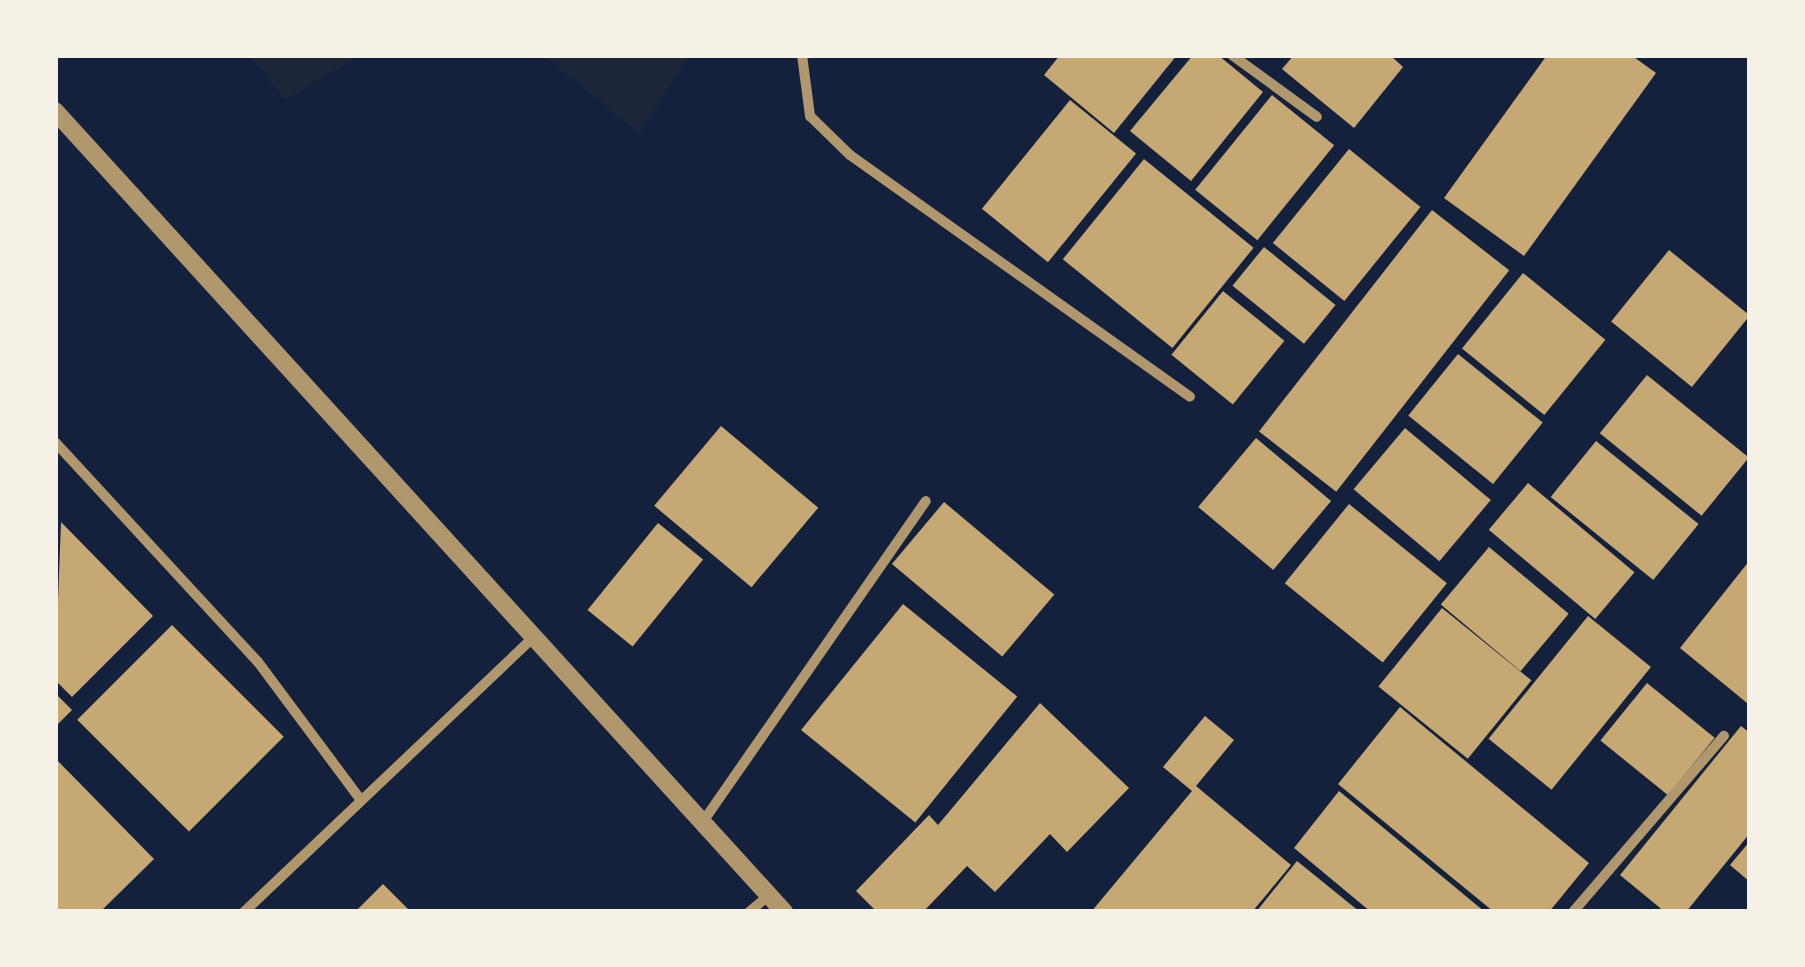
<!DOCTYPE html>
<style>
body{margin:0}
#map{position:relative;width:1805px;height:967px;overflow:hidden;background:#14213d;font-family:"Fira Sans",sans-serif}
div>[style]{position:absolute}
.green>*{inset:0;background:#1d2539}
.building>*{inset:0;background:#c6a872;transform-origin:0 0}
.minor>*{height:10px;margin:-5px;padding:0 5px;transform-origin:5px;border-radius:5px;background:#b1986c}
.tertiary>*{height:18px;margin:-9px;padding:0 9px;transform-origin:9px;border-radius:9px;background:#b1986c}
span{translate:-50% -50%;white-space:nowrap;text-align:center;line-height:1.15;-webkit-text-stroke:9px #f6f1e7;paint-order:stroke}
.frame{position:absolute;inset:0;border:58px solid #f6f1e7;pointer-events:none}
</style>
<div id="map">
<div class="green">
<i style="clip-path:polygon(250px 55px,360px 55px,285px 100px)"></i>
<i style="clip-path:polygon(544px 55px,690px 55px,639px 134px)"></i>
</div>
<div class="building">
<i style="clip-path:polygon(1060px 55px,1177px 55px,1114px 133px,1044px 75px)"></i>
<i style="clip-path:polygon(1193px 55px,1218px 55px,1263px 92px,1191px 181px,1130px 131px)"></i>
<i style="clip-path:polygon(1294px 55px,1390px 55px,1403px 67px,1354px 128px,1282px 69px)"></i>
<i style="clip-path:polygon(1547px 55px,1631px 55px,1656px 73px,1524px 256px,1444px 198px)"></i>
<i style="left:1272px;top:95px;width:80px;height:122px;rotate:39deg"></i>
<i style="left:1070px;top:100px;width:85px;height:140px;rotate:39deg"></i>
<i style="left:1349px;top:149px;width:92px;height:121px;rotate:39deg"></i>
<i style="left:1144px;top:159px;width:141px;height:129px;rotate:39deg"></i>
<i style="left:1432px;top:210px;width:98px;height:281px;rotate:38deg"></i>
<i style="left:1264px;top:247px;width:92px;height:50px;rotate:39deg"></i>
<i style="left:1669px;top:250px;width:104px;height:92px;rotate:39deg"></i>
<i style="left:1523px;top:273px;width:106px;height:97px;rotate:39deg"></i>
<i style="left:1223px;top:291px;width:79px;height:82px;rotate:39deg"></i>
<i style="left:1458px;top:354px;width:109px;height:79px;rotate:39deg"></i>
<i style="left:1647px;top:375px;width:131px;height:75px;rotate:39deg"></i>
<i style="left:721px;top:426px;width:127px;height:104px;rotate:40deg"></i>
<i style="left:1405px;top:428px;width:112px;height:80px;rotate:40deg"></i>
<i style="left:1256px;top:438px;width:98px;height:90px;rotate:40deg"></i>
<i style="left:1596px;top:441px;width:132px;height:72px;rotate:39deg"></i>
<i style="left:1528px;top:483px;width:139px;height:61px;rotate:40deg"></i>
<i style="left:944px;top:502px;width:144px;height:81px;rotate:40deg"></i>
<i style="left:1349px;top:504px;width:126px;height:102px;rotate:39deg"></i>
<i style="clip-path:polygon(61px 522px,153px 616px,72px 697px,55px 680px)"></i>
<i style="left:658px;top:523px;width:58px;height:112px;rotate:39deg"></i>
<i style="left:1489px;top:547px;width:104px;height:75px;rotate:40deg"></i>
<i style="clip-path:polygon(1750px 560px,1750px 699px,1747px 703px,1680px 648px)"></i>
<i style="left:903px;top:604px;width:147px;height:162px;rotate:39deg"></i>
<i style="left:1442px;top:608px;width:115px;height:101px;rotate:39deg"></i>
<i style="left:1588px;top:616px;width:81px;height:158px;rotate:39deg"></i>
<i style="left:172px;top:625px;width:158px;height:134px;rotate:45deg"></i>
<i style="left:1647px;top:683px;width:87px;height:74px;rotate:39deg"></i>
<i style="clip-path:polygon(55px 693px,72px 710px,55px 727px)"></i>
<i style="clip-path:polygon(1040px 703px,1129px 788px,1067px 852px,1050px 834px,995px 892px,967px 866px,923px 912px,877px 912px,856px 891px,929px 815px,938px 825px)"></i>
<i style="clip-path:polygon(1400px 707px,1589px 863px,1549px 912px,1494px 912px,1338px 784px)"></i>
<i style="clip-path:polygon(1205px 716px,1234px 740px,1196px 786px,1291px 865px,1252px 912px,1091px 912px,1192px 791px,1163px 767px)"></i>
<i style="clip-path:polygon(1741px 726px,1750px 733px,1750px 833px,1686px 912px,1665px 912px,1620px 875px)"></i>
<i style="clip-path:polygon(55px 758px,154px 859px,100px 912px,55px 912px)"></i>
<i style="clip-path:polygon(1339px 791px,1485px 912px,1371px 912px,1294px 848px)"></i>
<i style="clip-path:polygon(1750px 841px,1750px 882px,1730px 865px)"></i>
<i style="clip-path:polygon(1297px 861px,1360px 912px,1256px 912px)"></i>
<i style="clip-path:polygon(383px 884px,411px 912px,355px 912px)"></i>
</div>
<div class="minor">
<i style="left:802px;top:55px;width:62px;rotate:82.5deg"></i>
<i style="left:810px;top:116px;width:56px;rotate:44.3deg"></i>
<i style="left:850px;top:155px;width:417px;rotate:35.4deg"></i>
<i style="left:1232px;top:55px;width:105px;rotate:36.1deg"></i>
<i style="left:55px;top:442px;width:299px;rotate:47.3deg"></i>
<i style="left:258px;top:662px;width:172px;rotate:53.3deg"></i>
<i style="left:702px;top:823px;width:392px;rotate:-55.2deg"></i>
<i style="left:244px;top:912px;width:397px;rotate:-43.5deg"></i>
<i style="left:749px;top:912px;width:25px;rotate:-40deg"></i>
<i style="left:1573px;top:912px;width:232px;rotate:-49.4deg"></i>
</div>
<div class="tertiary">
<i style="left:55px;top:111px;width:1083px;rotate:47.69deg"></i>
</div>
<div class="frame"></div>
</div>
